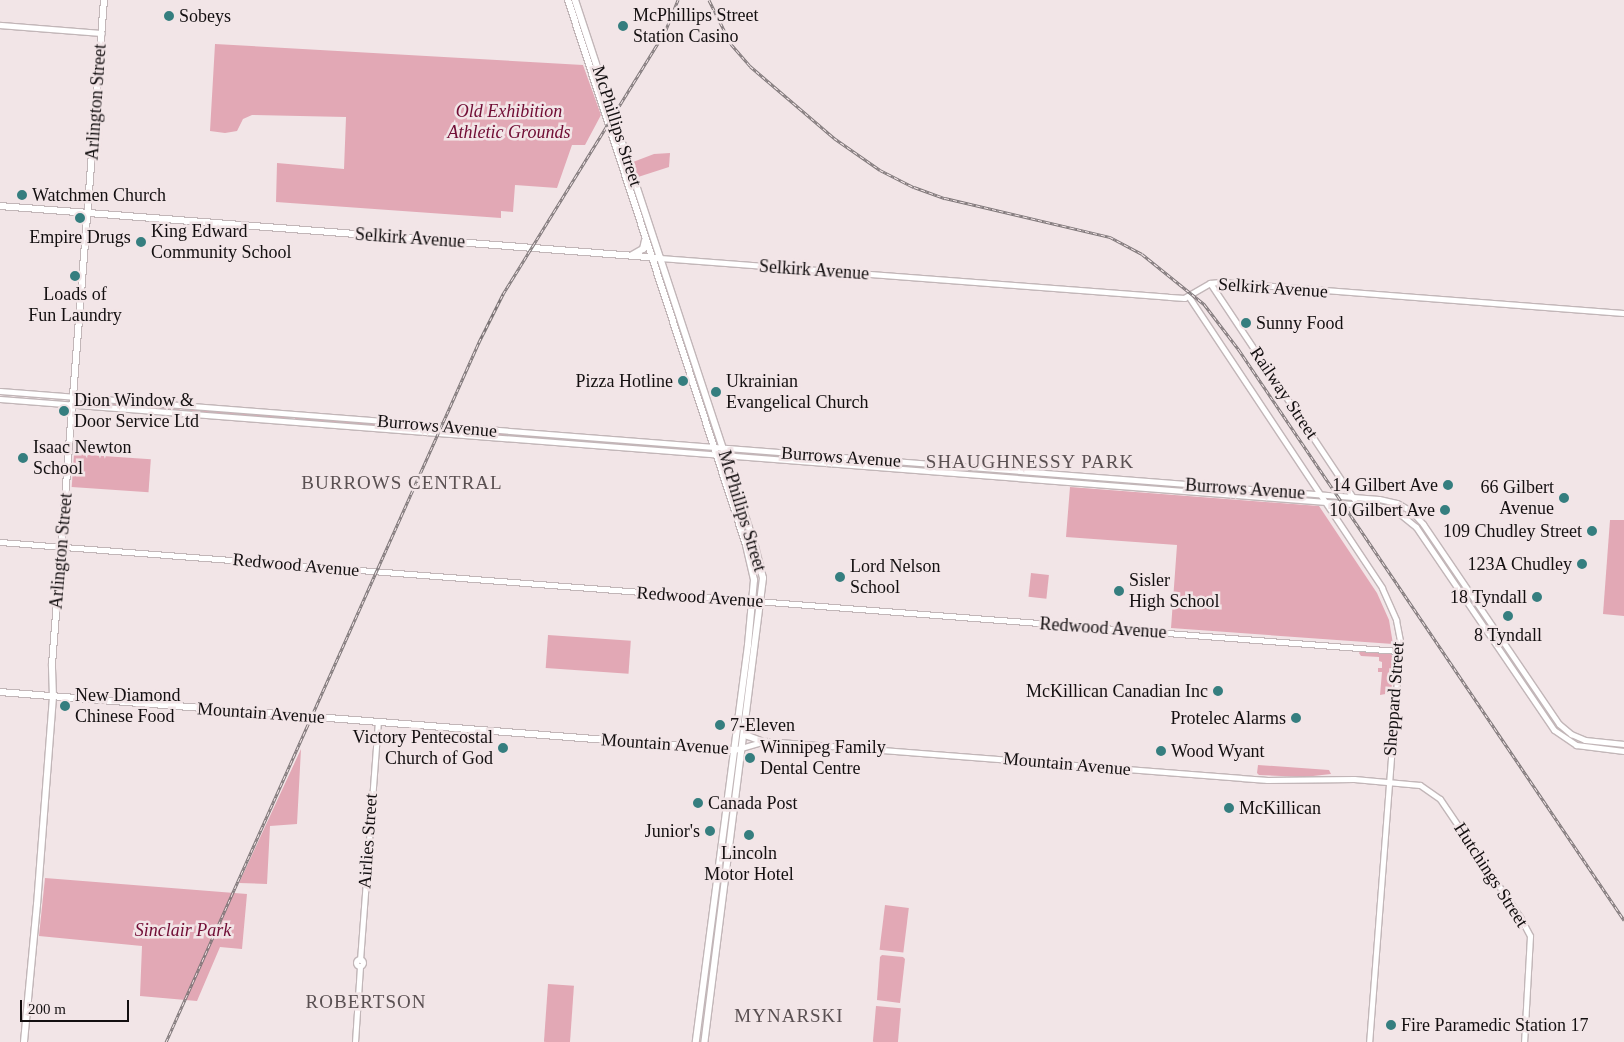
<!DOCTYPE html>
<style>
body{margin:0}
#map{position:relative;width:1624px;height:1042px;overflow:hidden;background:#f2e5e7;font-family:Georgia,serif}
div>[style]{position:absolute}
.green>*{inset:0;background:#e2a8b5;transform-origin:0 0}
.roads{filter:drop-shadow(1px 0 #c2b6b8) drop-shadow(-1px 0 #c2b6b8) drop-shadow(0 1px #c2b6b8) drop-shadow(0 -1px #c2b6b8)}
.tertiary>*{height:5px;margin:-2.5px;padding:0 2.5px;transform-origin:2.5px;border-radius:2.5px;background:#fff}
.tertiary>.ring{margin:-2.5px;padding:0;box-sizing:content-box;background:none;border:5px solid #fff;border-radius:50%}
.secondary>*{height:5.5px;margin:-2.75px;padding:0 2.75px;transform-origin:2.75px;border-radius:2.75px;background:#fff}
.primary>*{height:6px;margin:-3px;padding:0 3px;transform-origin:3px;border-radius:3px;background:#fff}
.rail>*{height:3px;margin-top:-1.5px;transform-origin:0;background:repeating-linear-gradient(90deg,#f2e5e7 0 4px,#7e7678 0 8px);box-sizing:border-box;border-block:1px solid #7e7678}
.dots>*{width:14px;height:14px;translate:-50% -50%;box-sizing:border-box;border:2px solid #f2e5e7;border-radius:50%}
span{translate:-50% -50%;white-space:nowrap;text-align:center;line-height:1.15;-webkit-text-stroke:5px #f2e5e7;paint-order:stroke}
.poi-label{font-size:18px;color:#130f10}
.left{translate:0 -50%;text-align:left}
.right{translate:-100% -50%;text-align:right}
.street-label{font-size:18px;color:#130f10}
.park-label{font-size:18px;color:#700c34;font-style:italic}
.neighbourhood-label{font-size:19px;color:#5a5052;letter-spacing:1px}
.scale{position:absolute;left:20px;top:1000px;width:109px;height:22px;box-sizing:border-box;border:2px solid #130f10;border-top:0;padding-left:6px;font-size:15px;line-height:18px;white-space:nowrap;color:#130f10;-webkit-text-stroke:4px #f2e5e7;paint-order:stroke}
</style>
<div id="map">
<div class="green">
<i style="clip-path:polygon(215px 44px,583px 65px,601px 115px,585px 145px,572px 145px,557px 188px,515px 185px,513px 212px,501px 211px,501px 218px,276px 202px,277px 163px,344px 169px,346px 117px,252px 115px,243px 119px,237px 131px,225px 133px,210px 131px)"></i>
<i style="clip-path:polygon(670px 153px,669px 167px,638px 177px,633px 162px,654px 154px)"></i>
<i style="clip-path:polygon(79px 400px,179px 407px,180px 409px,179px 411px,86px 404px)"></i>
<i style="clip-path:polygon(185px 408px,289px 416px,289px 418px,288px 420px,185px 411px)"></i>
<i style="clip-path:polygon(295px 416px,397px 424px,399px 427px,295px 420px)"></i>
<i style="clip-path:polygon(454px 429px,554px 437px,556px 439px,452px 433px)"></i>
<i style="left:563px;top:438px;width:145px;height:4px;rotate:4deg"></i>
<i style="clip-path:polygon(729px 451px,919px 465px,920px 467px,728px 454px)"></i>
<i style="left:74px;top:454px;width:77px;height:33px;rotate:4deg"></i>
<i style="clip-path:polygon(1070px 487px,1319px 506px,1377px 593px,1389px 620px,1393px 644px,1171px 628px,1177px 545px,1066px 537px)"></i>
<i style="clip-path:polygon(1610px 520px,1624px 520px,1624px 616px,1603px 614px)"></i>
<i style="left:1031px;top:573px;width:18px;height:24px;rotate:6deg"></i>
<i style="left:548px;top:635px;width:83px;height:33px;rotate:4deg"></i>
<i style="clip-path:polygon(1361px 650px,1391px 654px,1394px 660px,1391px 693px,1380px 695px,1382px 672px,1378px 672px,1378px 668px,1382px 668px,1382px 662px,1379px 661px,1379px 657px,1361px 656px,1359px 653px)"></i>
<i style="clip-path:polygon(301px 749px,297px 824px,270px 826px,267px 884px,239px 883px)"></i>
<i style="clip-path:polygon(1258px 765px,1329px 770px,1331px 774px,1304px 777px,1259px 775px,1257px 773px)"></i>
<i style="clip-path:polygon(45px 878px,247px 894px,242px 949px,220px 947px,197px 1001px,140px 996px,142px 946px,39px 936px)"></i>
<i style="left:885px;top:905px;width:24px;height:45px;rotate:7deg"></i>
<i style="clip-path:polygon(882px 955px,903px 957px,905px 959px,900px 1003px,877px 1000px,880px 957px)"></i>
<i style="left:548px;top:984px;width:26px;height:58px;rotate:4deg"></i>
<i style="left:876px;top:1006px;width:25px;height:36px;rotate:5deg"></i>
</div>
<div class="roads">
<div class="tertiary">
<i style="left:0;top:25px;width:102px;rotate:4.5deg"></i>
<i style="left:660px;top:258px;width:526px;rotate:4.37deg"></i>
<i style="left:1184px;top:298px;width:30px;rotate:-30deg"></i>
<i style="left:1210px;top:283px;width:10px;rotate:-6deg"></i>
<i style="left:1220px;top:282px;width:405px;rotate:4.4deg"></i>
<i style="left:1210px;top:283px;width:260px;rotate:56.3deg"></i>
<i style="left:1189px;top:297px;width:349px;rotate:56.4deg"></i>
<i style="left:1382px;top:588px;width:35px;rotate:66deg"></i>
<i style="left:1396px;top:620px;width:21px;rotate:79deg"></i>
<i style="left:1400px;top:641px;width:402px;rotate:94.4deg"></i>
<i style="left:0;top:391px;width:1383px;rotate:4.48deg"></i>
<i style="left:1379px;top:499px;width:18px;rotate:13deg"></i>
<i style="left:1397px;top:503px;width:16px;rotate:30deg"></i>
<i style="left:1411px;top:511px;width:18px;rotate:47deg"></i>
<i style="left:1423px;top:524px;width:242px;rotate:55.8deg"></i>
<i style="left:1559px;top:724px;width:16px;rotate:40deg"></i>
<i style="left:1571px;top:734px;width:15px;rotate:23deg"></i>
<i style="left:1585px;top:740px;width:39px;rotate:6deg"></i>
<i style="left:0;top:399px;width:1382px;rotate:4.44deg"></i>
<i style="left:1378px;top:506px;width:17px;rotate:13deg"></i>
<i style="left:1395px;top:510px;width:27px;rotate:39deg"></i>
<i style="left:1416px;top:527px;width:245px;rotate:55.8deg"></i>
<i style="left:1554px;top:730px;width:27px;rotate:34deg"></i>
<i style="left:1576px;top:745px;width:48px;rotate:7.1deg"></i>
<i style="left:0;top:542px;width:1403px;rotate:4.46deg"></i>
<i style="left:734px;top:750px;width:33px;rotate:-16deg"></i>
<i style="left:766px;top:741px;width:503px;rotate:4.45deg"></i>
<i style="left:1267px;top:780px;width:87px;rotate:-0.7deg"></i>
<i style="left:1354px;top:779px;width:66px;rotate:5.2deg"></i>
<i style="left:1420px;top:785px;width:24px;rotate:35deg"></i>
<i style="left:1440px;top:799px;width:143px;rotate:55.9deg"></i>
<i style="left:1520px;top:917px;width:21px;rotate:62deg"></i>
<i style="left:1530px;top:936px;width:106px;rotate:93.2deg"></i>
<i class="ring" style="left:356.5px;top:959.5px;width:2px;height:2px"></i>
<i style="left:360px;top:960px;width:239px;rotate:-85.7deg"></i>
<i style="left:355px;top:1042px;width:76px;rotate:-86.2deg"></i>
</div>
<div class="secondary">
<i style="left:0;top:206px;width:662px;rotate:4.5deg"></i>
<i style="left:0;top:692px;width:736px;rotate:4.52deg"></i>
<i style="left:24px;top:1042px;width:138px;rotate:-84.6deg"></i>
<i style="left:37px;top:905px;width:209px;rotate:-85.6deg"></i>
<i style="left:53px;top:697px;width:32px;rotate:-92deg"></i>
<i style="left:52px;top:665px;width:667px;rotate:-85.53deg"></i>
</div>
<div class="primary">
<i style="left:568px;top:0;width:573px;rotate:71.91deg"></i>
<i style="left:746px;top:545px;width:36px;rotate:77deg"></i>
<i style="left:754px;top:580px;width:65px;rotate:95.3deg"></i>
<i style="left:748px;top:645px;width:400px;rotate:97.5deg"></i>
<i style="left:575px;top:0;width:575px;rotate:71.75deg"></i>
<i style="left:755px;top:546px;width:33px;rotate:76deg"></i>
<i style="left:763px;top:578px;width:468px;rotate:97.2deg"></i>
<i style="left:632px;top:255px;width:13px;rotate:-29deg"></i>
<i style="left:643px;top:249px;width:9px;rotate:-77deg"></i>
<i style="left:745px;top:730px;width:7px;rotate:63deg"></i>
<i style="left:748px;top:736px;width:14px;rotate:21deg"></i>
</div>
</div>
<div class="rail">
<i style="left:709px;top:0;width:49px;rotate:63.4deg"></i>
<i style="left:731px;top:44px;width:29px;rotate:49deg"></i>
<i style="left:750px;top:66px;width:111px;rotate:40.6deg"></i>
<i style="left:834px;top:138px;width:56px;rotate:34.8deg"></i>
<i style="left:880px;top:170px;width:38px;rotate:27deg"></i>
<i style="left:914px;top:187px;width:33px;rotate:20deg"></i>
<i style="left:945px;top:198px;width:170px;rotate:13.3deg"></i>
<i style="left:1110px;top:237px;width:36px;rotate:28deg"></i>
<i style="left:1142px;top:254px;width:80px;rotate:38.9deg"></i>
<i style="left:1204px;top:304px;width:58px;rotate:52.7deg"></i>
<i style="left:1239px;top:350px;width:688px;rotate:55.96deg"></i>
<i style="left:166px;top:1042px;width:767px;rotate:-65.91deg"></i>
<i style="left:479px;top:342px;width:54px;rotate:-63.4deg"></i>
<i style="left:503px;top:294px;width:308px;rotate:-58.3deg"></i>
<i style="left:665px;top:32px;width:35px;rotate:-68deg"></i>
</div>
<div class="dots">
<i style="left:169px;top:16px;background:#357e7f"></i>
<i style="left:623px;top:26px;background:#357e7f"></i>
<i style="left:22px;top:195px;background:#357e7f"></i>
<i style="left:80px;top:218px;background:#357e7f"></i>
<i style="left:141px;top:242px;background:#357e7f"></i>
<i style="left:75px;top:276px;background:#357e7f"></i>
<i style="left:1246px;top:323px;background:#357e7f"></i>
<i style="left:683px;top:381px;background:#357e7f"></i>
<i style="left:716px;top:392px;background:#357e7f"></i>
<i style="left:64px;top:411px;background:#357e7f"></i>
<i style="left:23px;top:458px;background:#357e7f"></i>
<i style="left:1448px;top:485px;background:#357e7f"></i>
<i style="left:1564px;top:498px;background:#357e7f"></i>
<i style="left:1445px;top:510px;background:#357e7f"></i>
<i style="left:1592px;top:531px;background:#357e7f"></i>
<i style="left:1582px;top:564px;background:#357e7f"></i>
<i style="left:840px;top:577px;background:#357e7f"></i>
<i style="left:1119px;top:591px;background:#357e7f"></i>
<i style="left:1537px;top:597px;background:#357e7f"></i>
<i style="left:1508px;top:616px;background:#357e7f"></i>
<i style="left:1218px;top:691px;background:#357e7f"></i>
<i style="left:65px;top:706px;background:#357e7f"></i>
<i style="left:1296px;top:718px;background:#357e7f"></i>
<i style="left:720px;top:725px;background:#357e7f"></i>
<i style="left:503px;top:748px;background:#357e7f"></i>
<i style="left:1161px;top:751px;background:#357e7f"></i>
<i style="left:750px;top:758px;background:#357e7f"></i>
<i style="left:698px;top:803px;background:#357e7f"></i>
<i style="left:1229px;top:808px;background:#357e7f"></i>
<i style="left:710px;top:831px;background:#357e7f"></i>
<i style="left:749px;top:835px;background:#357e7f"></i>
<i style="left:1391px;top:1025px;background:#357e7f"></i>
</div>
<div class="poi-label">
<span class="left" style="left:179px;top:16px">Sobeys</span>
<span class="left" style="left:633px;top:26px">McPhillips Street<br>Station Casino</span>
<span class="left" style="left:32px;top:195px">Watchmen Church</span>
<span class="left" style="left:151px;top:242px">King Edward<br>Community School</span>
<span style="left:80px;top:237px">Empire Drugs</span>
<span style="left:75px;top:305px">Loads of<br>Fun Laundry</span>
<span class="left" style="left:1256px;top:323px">Sunny Food</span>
<span class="right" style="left:673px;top:381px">Pizza Hotline</span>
<span class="left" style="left:726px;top:392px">Ukrainian<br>Evangelical Church</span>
<span class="left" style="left:74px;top:411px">Dion Window &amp;<br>Door Service Ltd</span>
<span class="left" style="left:33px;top:458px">Isaac Newton<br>School</span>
<span class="right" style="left:1438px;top:485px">14 Gilbert Ave</span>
<span class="right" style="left:1554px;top:498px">66 Gilbert<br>Avenue</span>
<span class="right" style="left:1435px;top:510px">10 Gilbert Ave</span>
<span class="right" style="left:1582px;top:531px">109 Chudley Street</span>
<span class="right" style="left:1572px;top:564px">123A Chudley</span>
<span class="left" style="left:850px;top:577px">Lord Nelson<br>School</span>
<span class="left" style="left:1129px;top:591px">Sisler<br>High School</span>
<span class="right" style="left:1527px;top:597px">18 Tyndall</span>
<span style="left:1508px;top:635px">8 Tyndall</span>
<span class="right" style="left:1208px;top:691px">McKillican Canadian Inc</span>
<span class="left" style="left:75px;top:706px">New Diamond<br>Chinese Food</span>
<span class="right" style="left:1286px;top:718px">Protelec Alarms</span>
<span class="left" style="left:730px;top:725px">7-Eleven</span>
<span class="right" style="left:493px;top:748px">Victory Pentecostal<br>Church of God</span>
<span class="left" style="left:760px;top:758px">Winnipeg Family<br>Dental Centre</span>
<span class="left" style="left:1171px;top:751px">Wood Wyant</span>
<span class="left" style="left:708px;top:803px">Canada Post</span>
<span class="left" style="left:1239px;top:808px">McKillican</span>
<span class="right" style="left:700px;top:831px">Junior's</span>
<span style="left:749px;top:864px">Lincoln<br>Motor Hotel</span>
<span class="left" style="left:1401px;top:1025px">Fire Paramedic Station 17</span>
</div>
<div class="street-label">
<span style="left:96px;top:102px;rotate:-86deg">Arlington Street</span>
<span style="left:617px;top:126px;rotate:72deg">McPhillips Street</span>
<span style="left:410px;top:238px;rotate:4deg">Selkirk Avenue</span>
<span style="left:814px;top:270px;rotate:4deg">Selkirk Avenue</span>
<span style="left:1273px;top:288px;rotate:4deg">Selkirk Avenue</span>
<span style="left:1284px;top:393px;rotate:56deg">Railway Street</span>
<span style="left:437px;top:426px;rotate:5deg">Burrows Avenue</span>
<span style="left:841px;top:457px;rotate:4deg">Burrows Avenue</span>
<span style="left:1245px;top:489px;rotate:4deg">Burrows Avenue</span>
<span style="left:742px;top:511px;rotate:73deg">McPhillips Street</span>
<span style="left:61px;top:551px;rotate:-85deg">Arlington Street</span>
<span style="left:296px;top:565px;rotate:5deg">Redwood Avenue</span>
<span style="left:700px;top:597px;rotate:4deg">Redwood Avenue</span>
<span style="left:1103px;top:628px;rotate:4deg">Redwood Avenue</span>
<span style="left:1394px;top:699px;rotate:-86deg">Sheppard Street</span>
<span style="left:261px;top:713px;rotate:4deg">Mountain Avenue</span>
<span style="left:665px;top:744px;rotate:4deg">Mountain Avenue</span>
<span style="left:1067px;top:764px;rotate:5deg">Mountain Avenue</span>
<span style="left:368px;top:841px;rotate:-86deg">Airlies Street</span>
<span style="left:1491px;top:875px;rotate:57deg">Hutchings Street</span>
</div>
<div class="park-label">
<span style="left:509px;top:122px">Old Exhibition<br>Athletic Grounds</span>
<span style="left:183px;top:930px">Sinclair Park</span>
</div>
<div class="neighbourhood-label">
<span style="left:1030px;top:462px">SHAUGHNESSY PARK</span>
<span style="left:402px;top:483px">BURROWS CENTRAL</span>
<span style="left:366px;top:1002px">ROBERTSON</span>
<span style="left:789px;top:1016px">MYNARSKI</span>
</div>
<div class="scale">200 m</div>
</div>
